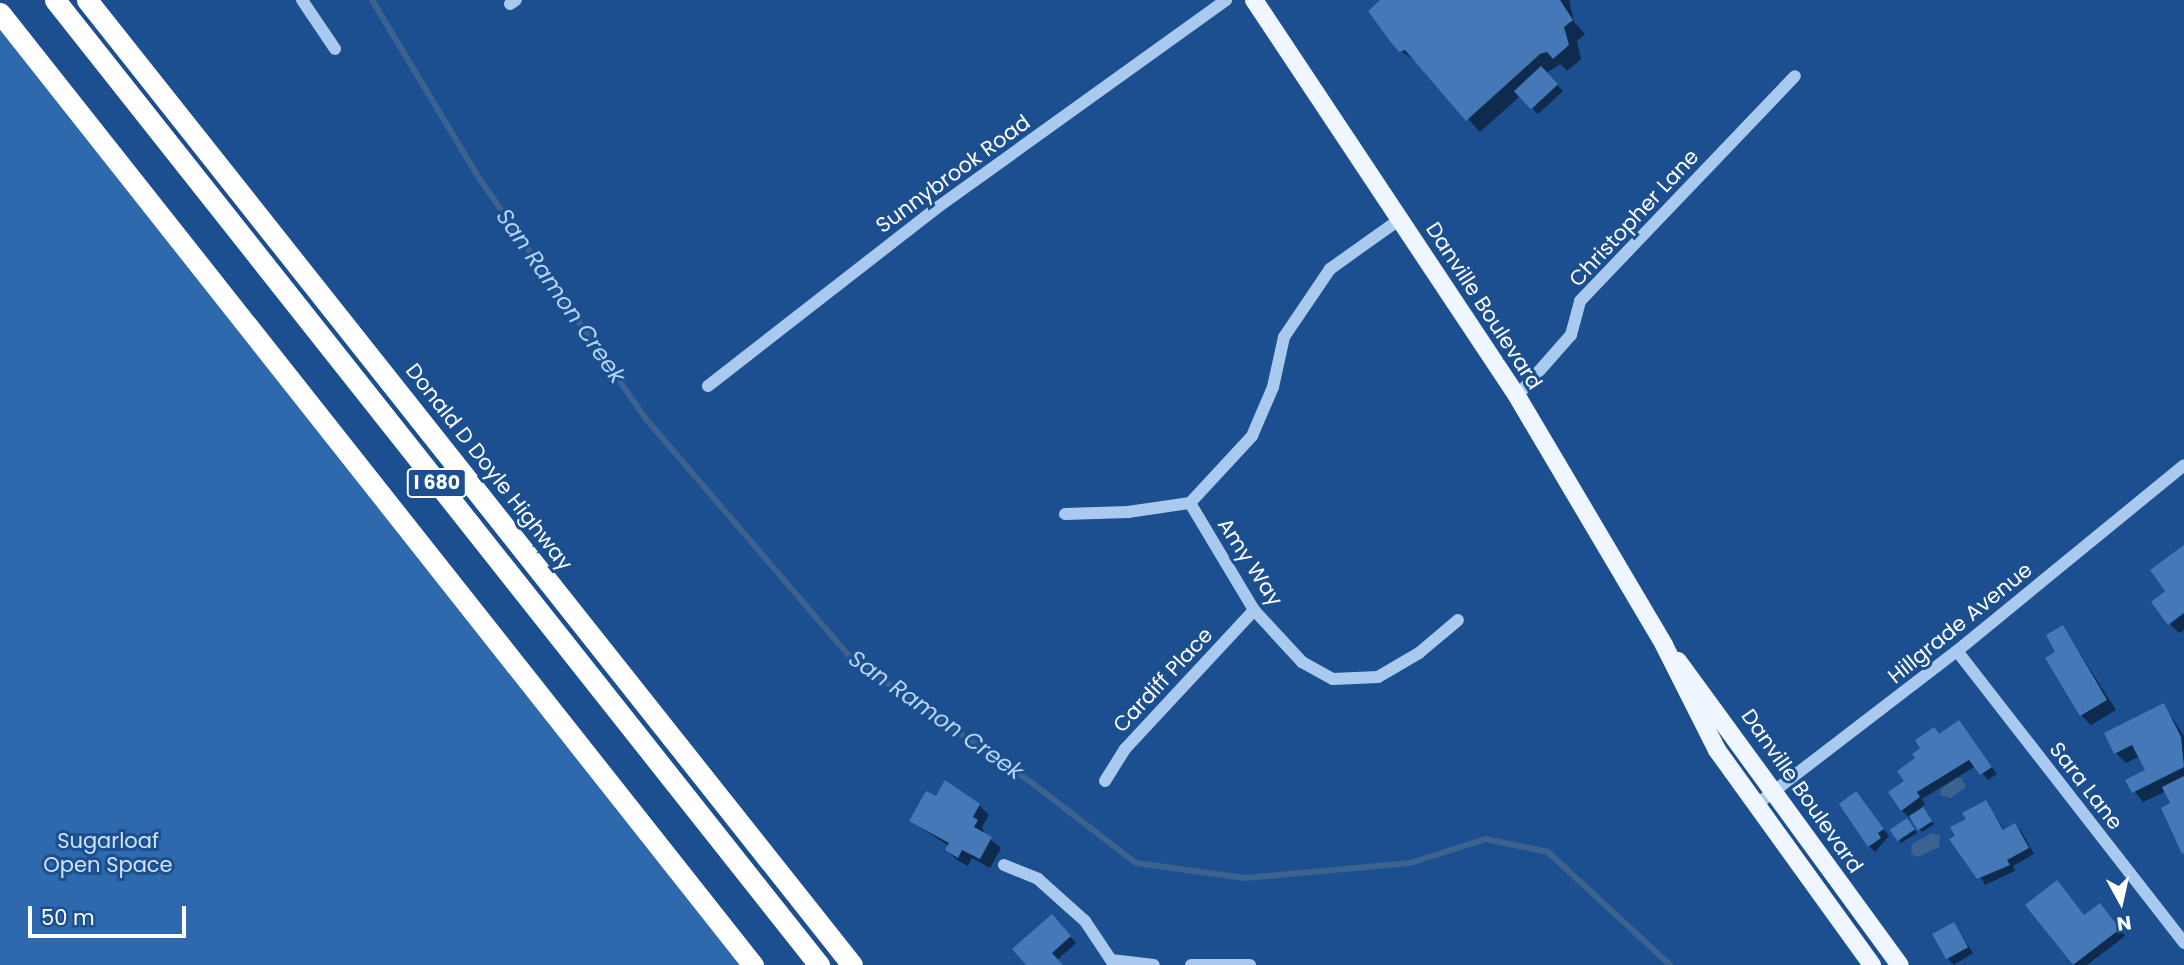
<!DOCTYPE html>
<style>
body{margin:0}
#map{position:relative;width:2184px;height:965px;overflow:hidden;background:#1b4f8f;font-family:Poppins,sans-serif}
div>[style]{position:absolute}
.green>*{inset:0;background:#2e69ad}
.water>*{inset:0;background:#3c6290}
.shadow>*{inset:0;background:#0007}
.stream>*{height:6px;margin:-3px;padding:0 3px;transform-origin:3px;border-radius:3px;background:#3c6290}
.building>*{inset:0;background:#4478b7;transform-origin:0 0}
.minor>*{height:12px;margin:-6px;padding:0 6px;transform-origin:6px;border-radius:6px;background:#a9c9ee}
.major>*{height:18px;margin:-9px;padding:0 9px;transform-origin:9px;border-radius:9px;background:#f0f6ff}
.highway>*{height:21px;margin:-10.5px;padding:0 10.5px;transform-origin:10.5px;border-radius:10.5px;background:#fff}
span{translate:-50% -50%;white-space:nowrap;text-align:center;line-height:1.15;-webkit-text-stroke:6px #1b4f8f;paint-order:stroke}
.shield-label span{padding:2px 5px;background:#1b4f8f;border:2px solid;border-radius:5px;-webkit-text-stroke-width:0}
.shield-label{font-size:19px;color:#fff;font-weight:700}
.street-label{font-size:21px;color:#fff}
.park-label{font-size:21px;color:#cfe3fa}
.water-label{font-size:23px;color:#b5d3f5;font-style:italic}
.north{position:absolute;left:2086px;top:867px;width:70px;height:70px;-webkit-text-stroke:5px #1b4f8f;paint-order:stroke;rotate:172deg;font-size:19px;font-weight:700;line-height:28px;text-align:center;color:#fff}
.north::after{content:'';display:block;margin:auto;width:24px;height:32px;background:#fff;clip-path:polygon(50% 0,100% 100%,50% 72%,0 100%)}
.scale{position:absolute;left:28px;top:906px;width:158px;height:32px;box-sizing:border-box;border:4px solid #fff;border-top:0;padding-left:9px;font-size:21px;line-height:24px;white-space:nowrap;color:#fff;-webkit-text-stroke:5px #1b4f8f;paint-order:stroke}
</style>
<div id="map">
<div class="green">
<i style="clip-path:polygon(0 13px,753px 965px,0 965px)"></i>
</div>
<div class="water">
<i style="clip-path:polygon(1956px 778px,1962px 778px,1966px 787px,1951px 798px,1940px 795px,1941px 789px)"></i>
<i style="clip-path:polygon(1932px 833px,1940px 835px,1939px 847px,1918px 857px,1911px 854px,1912px 844px)"></i>
</div>
<div class="shadow">
<i style="clip-path:polygon(1383px 0,1569px 0,1574px 22px,1585px 34px,1577px 41px,1581px 59px,1567px 71px,1561px 64px,1546px 73px,1563px 91px,1538px 114px,1520px 96px,1480px 132px,1418px 63px,1401px 51px)"></i>
<i style="clip-path:polygon(2184px 547px,2184px 630px,2179px 633px,2169px 623px,2168px 591px)"></i>
<i style="clip-path:polygon(2063px 627px,2116px 710px,2091px 725px,2081px 715px,2058px 653px)"></i>
<i style="clip-path:polygon(2164px 705px,2184px 736px,2184px 854px,2166px 791px,2143px 802px,2127px 781px,2147px 771px,2140px 756px,2126px 763px,2116px 753px)"></i>
<i style="clip-path:polygon(1959px 722px,1997px 774px,1988px 780px,1976px 766px,1922px 799px,1925px 804px,1921px 807px,1934px 824px,1922px 832px,1902px 810px,1906px 781px,1918px 759px)"></i>
<i style="clip-path:polygon(1856px 793px,1889px 836px,1875px 852px,1869px 846px)"></i>
<i style="clip-path:polygon(936px 799px,979px 805px,989px 815px,982px 827px,985px 835px,1001px 848px,990px 868px,972px 858px,968px 866px,957px 860px,947px 850px,949px 846px,911px 821px)"></i>
<i style="clip-path:polygon(1986px 802px,2005px 831px,2015px 825px,2021px 831px,2034px 854px,2013px 866px,2015px 871px,1985px 885px,1958px 836px)"></i>
<i style="clip-path:polygon(1910px 823px,1917px 833px,1901px 843px,1899px 841px)"></i>
<i style="clip-path:polygon(2027px 905px,2085px 917px,2106px 912px,2125px 936px,2087px 965px,2073px 965px)"></i>
<i style="clip-path:polygon(1058px 922px,1076px 943px,1057px 960px,1062px 965px,1029px 965px)"></i>
<i style="clip-path:polygon(1954px 924px,1973px 953px,1954px 965px,1947px 958px)"></i>
</div>
<div class="stream">
<i style="left:372px;top:0;width:208px;rotate:59deg"></i>
<i style="left:479px;top:178px;width:293px;rotate:55.3deg"></i>
<i style="left:646px;top:419px;width:313px;rotate:49.4deg"></i>
<i style="left:850px;top:657px;width:221px;rotate:34.7deg"></i>
<i style="left:1032px;top:783px;width:131px;rotate:37.6deg"></i>
<i style="left:1136px;top:863px;width:110px;rotate:7.8deg"></i>
<i style="left:1245px;top:878px;width:166px;rotate:-5.2deg"></i>
<i style="left:1410px;top:863px;width:80px;rotate:-17.5deg"></i>
<i style="left:1486px;top:839px;width:63px;rotate:11.8deg"></i>
<i style="left:1548px;top:852px;width:166px;rotate:42.8deg"></i>
</div>
<div class="building">
<i style="clip-path:polygon(1380px 0,1560px 0,1573px 20px,1564px 27px,1569px 45px,1553px 59px,1547px 52px,1540px 54px,1466px 121px,1405px 50px,1399px 52px,1390px 41px,1368px 11px)"></i>
<i style="left:1541px;top:66px;width:25px;height:37px;rotate:47deg"></i>
<i style="clip-path:polygon(2184px 545px,2184px 613px,2168px 625px,2151px 602px,2165px 591px,2150px 570px)"></i>
<i style="clip-path:polygon(2063px 625px,2107px 700px,2080px 716px,2045px 658px,2055px 652px,2046px 635px)"></i>
<i style="clip-path:polygon(2164px 703px,2181px 737px,2184px 767px,2132px 793px,2125px 780px,2145px 770px,2132px 745px,2114px 754px,2104px 733px)"></i>
<i style="clip-path:polygon(1959px 720px,1992px 767px,1980px 775px,1969px 760px,1917px 792px,1920px 797px,1901px 811px,1888px 792px,1904px 781px,1897px 771px,1915px 758px,1912px 754px,1920px 748px,1915px 740px,1934px 727px,1939px 734px)"></i>
<i style="clip-path:polygon(2184px 776px,2184px 853px,2182px 854px,2161px 808px,2170px 803px,2162px 787px)"></i>
<i style="clip-path:polygon(945px 780px,980px 804px,973px 817px,978px 820px,974px 827px,992px 837px,980px 859px,962px 850px,958px 858px,945px 850px,949px 843px,909px 821px,926px 791px,936px 796px)"></i>
<i style="clip-path:polygon(1856px 791px,1884px 829px,1878px 833px,1881px 838px,1868px 847px,1839px 804px)"></i>
<i style="clip-path:polygon(1986px 800px,2003px 830px,2015px 823px,2029px 848px,2007px 860px,2010px 865px,1977px 879px,1949px 839px,1955px 836px,1950px 827px,1966px 819px,1962px 813px)"></i>
<i style="left:1923px;top:807px;width:17px;height:17px;rotate:57deg"></i>
<i style="left:1907px;top:818px;width:14px;height:21px;rotate:56deg"></i>
<i style="clip-path:polygon(2057px 880px,2084px 915px,2100px 903px,2120px 929px,2073px 965px,2025px 905px)"></i>
<i style="clip-path:polygon(1052px 914px,1071px 936px,1052px 953px,1063px 965px,1026px 965px,1012px 949px)"></i>
<i style="left:1954px;top:922px;width:29px;height:25px;rotate:61deg"></i>
</div>
<div class="minor">
<i style="left:302px;top:0;width:59px;rotate:56deg"></i>
<i style="left:510px;top:4px;width:7px;rotate:-34deg"></i>
<i style="left:708px;top:386px;width:291px;rotate:-37.9deg"></i>
<i style="left:938px;top:207px;width:355px;rotate:-35.7deg"></i>
<i style="left:1517px;top:396px;width:81px;rotate:-48.5deg"></i>
<i style="left:1571px;top:335px;width:35px;rotate:-75deg"></i>
<i style="left:1580px;top:301px;width:311px;rotate:-46.3deg"></i>
<i style="left:1190px;top:503px;width:125px;rotate:59.1deg"></i>
<i style="left:1254px;top:610px;width:71px;rotate:47.3deg"></i>
<i style="left:1302px;top:662px;width:35px;rotate:29deg"></i>
<i style="left:1333px;top:679px;width:45px;rotate:-2.5deg"></i>
<i style="left:1378px;top:677px;width:48px;rotate:-30.3deg"></i>
<i style="left:1419px;top:653px;width:51px;rotate:-40.2deg"></i>
<i style="left:1065px;top:514px;width:63px;rotate:-1.8deg"></i>
<i style="left:1128px;top:512px;width:63px;rotate:-8.3deg"></i>
<i style="left:1190px;top:503px;width:91px;rotate:-47.2deg"></i>
<i style="left:1252px;top:436px;width:53px;rotate:-66.8deg"></i>
<i style="left:1273px;top:387px;width:51px;rotate:-77.6deg"></i>
<i style="left:1284px;top:337px;width:82px;rotate:-55.9deg"></i>
<i style="left:1330px;top:269px;width:86px;rotate:-35.5deg"></i>
<i style="left:1957px;top:651px;width:370px;rotate:52.1deg"></i>
<i style="left:1105px;top:781px;width:38px;rotate:-58deg"></i>
<i style="left:1125px;top:749px;width:190px;rotate:-47.1deg"></i>
<i style="left:1756px;top:805px;width:253px;rotate:-37.5deg"></i>
<i style="left:1957px;top:651px;width:293px;rotate:-39.3deg"></i>
<i style="left:1004px;top:865px;width:37px;rotate:22deg"></i>
<i style="left:1038px;top:879px;width:63px;rotate:41.8deg"></i>
<i style="left:1085px;top:921px;width:47px;rotate:56.3deg"></i>
<i style="left:1111px;top:960px;width:43px;rotate:6.6deg"></i>
<i style="left:1191px;top:965px;width:59px"></i>
</div>
<div class="major">
<i style="left:1254px;top:0;width:475px;rotate:56.4deg"></i>
<i style="left:1517px;top:396px;width:289px;rotate:59.4deg"></i>
<i style="left:1664px;top:645px;width:118px;rotate:63.2deg"></i>
<i style="left:1717px;top:750px;width:265px;rotate:54.2deg"></i>
<i style="left:1678px;top:661px;width:376px;rotate:53.9deg"></i>
</div>
<div class="highway">
<i style="left:55px;top:0;width:1231px;rotate:51.63deg"></i>
<i style="left:87px;top:0;width:1231px;rotate:51.59deg"></i>
<i style="left:0;top:13px;width:1214px;rotate:51.66deg"></i>
</div>
<div class="shield-label">
<span style="left:437px;top:483px">I 680</span>
</div>
<div class="street-label">
<span style="left:953px;top:174px;rotate:-36deg">Sunnybrook Road</span>
<span style="left:1634px;top:218px;rotate:-47deg">Christopher Lane</span>
<span style="left:1484px;top:306px;rotate:57deg">Danville Boulevard</span>
<span style="left:489px;top:467px;rotate:52deg">Donald D Doyle Highway</span>
<span style="left:1250px;top:562px;rotate:57deg">Amy Way</span>
<span style="left:1960px;top:623px;rotate:-39deg">Hillgrade Avenue</span>
<span style="left:1163px;top:680px;rotate:-47deg">Cardiff Place</span>
<span style="left:2086px;top:786px;rotate:52deg">Sara Lane</span>
<span style="left:1802px;top:791px;rotate:55deg">Danville Boulevard</span>
</div>
<div class="park-label">
<span style="left:108px;top:853px">Sugarloaf<br>Open Space</span>
</div>
<div class="water-label">
<span style="left:561px;top:296px;rotate:55deg">San Ramon Creek</span>
<span style="left:936px;top:715px;rotate:35deg">San Ramon Creek</span>
</div>
<div class="north">N</div>
<div class="scale">50 m</div>
</div>
